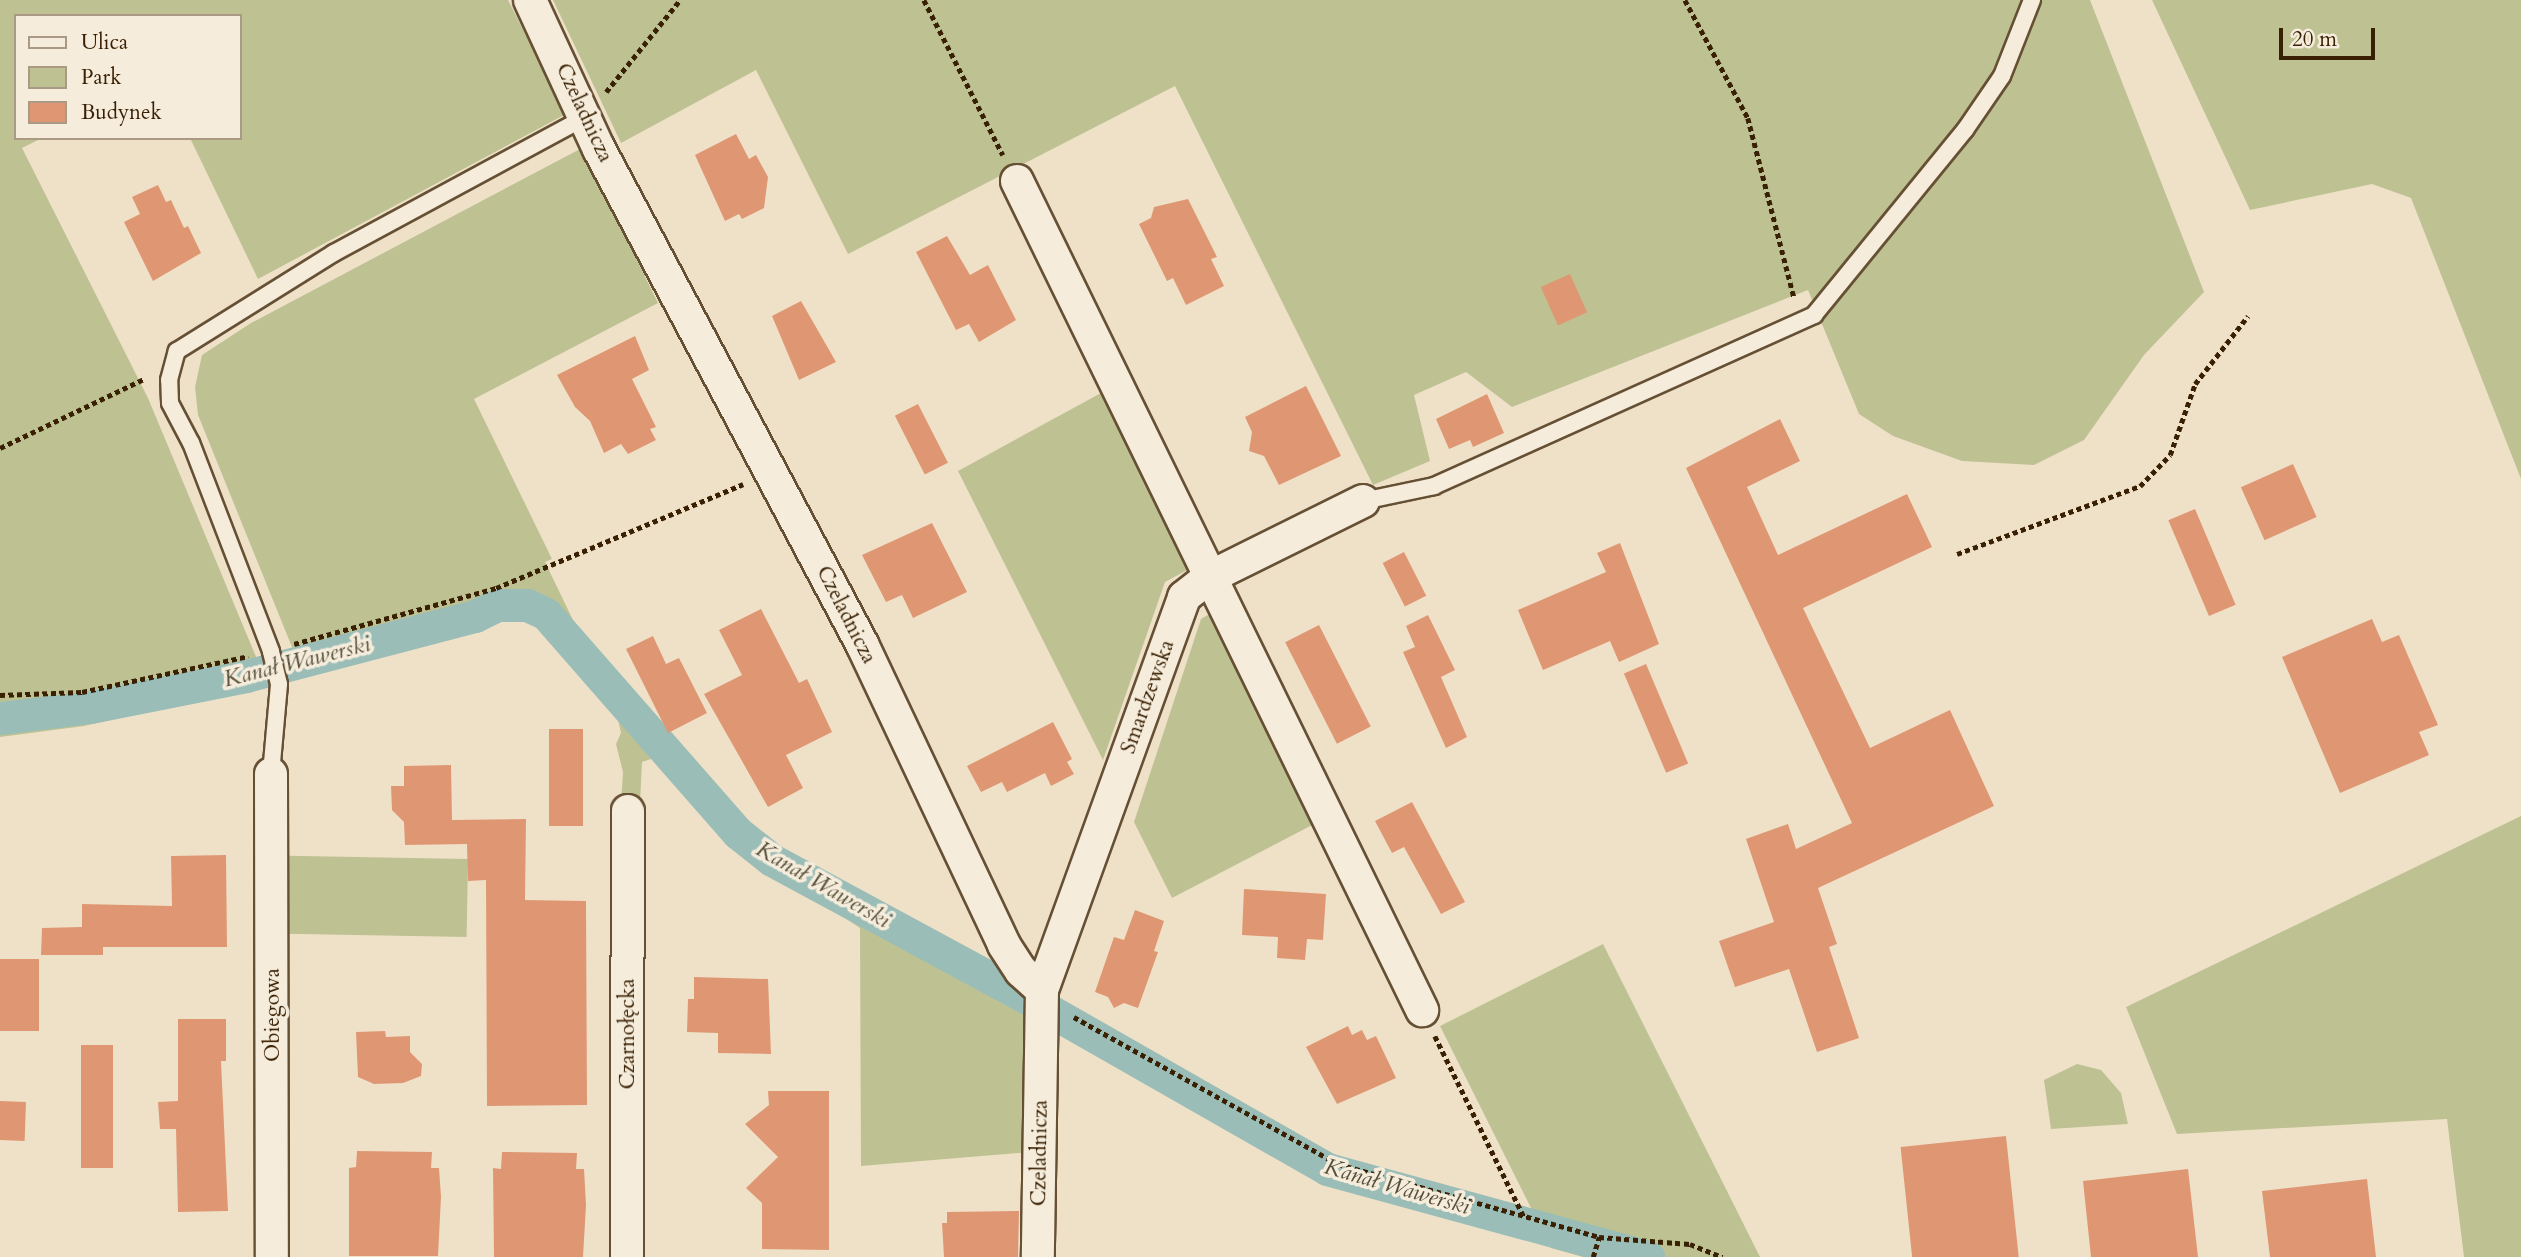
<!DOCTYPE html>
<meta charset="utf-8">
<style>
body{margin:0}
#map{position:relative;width:2521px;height:1257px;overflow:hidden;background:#efe1c8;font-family:Cardo,serif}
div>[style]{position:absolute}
.green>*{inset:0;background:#bec293;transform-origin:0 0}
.canal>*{height:33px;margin:-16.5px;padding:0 16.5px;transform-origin:16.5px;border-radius:16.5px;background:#9abdb7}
.building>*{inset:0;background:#df9773;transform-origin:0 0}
.path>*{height:4.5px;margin-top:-2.25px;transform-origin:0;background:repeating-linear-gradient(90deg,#392003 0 5px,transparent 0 8.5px)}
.roads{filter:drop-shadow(2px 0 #665034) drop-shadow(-2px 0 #665034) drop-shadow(0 2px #665034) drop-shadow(0 -2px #665034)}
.service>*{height:16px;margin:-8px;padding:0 8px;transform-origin:8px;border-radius:8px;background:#f5ecdb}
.minor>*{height:32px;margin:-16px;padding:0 16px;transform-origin:16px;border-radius:16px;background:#f5ecdb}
span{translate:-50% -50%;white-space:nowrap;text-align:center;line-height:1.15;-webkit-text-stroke:7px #f5ecdb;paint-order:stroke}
.street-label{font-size:21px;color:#392003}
.water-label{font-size:23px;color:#564f39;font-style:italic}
.legend{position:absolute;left:14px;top:14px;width:228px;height:126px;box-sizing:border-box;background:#f5ecdb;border:2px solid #aa9a85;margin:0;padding:9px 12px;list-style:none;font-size:21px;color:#392003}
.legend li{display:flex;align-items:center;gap:14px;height:35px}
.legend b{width:35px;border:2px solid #aa9a85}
.scale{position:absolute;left:2279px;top:28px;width:96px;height:32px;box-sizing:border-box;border:4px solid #392003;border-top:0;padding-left:9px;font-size:21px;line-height:24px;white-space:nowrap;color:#392003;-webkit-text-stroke:5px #f5ecdb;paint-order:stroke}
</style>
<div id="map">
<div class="green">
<i style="clip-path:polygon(0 0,508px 0,566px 114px,258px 279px,190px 138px,240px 138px,240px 16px,16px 16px,16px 138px,42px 138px,22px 148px,148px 398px,267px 683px,84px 726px,0 737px)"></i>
<i style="clip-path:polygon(553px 0,2090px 0,2204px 292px,2144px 355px,2084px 440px,2034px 465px,1962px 461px,1893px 436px,1859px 414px,1808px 290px,1512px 407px,1466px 372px,1414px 395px,1430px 461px,1373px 485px,1175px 86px,848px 254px,756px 70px,621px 143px)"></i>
<i style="clip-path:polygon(2152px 0,2521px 0,2521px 479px,2411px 198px,2372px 184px,2250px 210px)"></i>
<i style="clip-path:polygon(582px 148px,658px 303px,474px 399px,552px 559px,545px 562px,586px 647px,761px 838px,778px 851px,994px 972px,1009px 1005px,1029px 1017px,1030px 1152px,861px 1166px,860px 928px,728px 840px,654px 758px,642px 762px,640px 803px,621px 802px,623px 772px,616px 744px,621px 733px,615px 706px,530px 619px,512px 614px,482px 620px,288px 678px,283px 656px,294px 652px,198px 415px,195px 387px,202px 355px,251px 323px)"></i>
<i style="clip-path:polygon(1101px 393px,1189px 569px,1165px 582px,1103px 760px,958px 471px)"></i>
<i style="clip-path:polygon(1211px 613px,1316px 823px,1172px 898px,1134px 822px,1201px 619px)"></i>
<i style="clip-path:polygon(2521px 816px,2521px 1257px,2464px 1257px,2447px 1119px,2177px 1134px,2126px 1007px)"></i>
<i style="left:468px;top:859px;width:78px;height:181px;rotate:91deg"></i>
<i style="clip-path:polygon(1603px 944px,1710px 1157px,1760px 1257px,1583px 1257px,1551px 1248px,1440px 1026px)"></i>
<i style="clip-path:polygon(1064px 1008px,1341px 1160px,1512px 1208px,1527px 1239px,1313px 1176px,1057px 1032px)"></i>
<i style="clip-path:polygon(2077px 1064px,2101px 1070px,2121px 1093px,2128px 1124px,2051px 1129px,2044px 1080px)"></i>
</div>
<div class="canal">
<i style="left:0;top:718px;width:91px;rotate:-7deg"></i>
<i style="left:90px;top:707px;width:159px;rotate:-11.2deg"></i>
<i style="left:246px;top:676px;width:237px;rotate:-14.7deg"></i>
<i style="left:475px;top:616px;width:25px;rotate:-26deg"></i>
<i style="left:498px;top:605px;width:29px"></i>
<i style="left:527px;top:605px;width:21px;rotate:25deg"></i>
<i style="left:546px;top:614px;width:291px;rotate:48.8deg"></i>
<i style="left:738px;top:833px;width:43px;rotate:38.5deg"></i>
<i style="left:772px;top:860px;width:286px;rotate:28.4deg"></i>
<i style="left:1024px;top:996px;width:349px;rotate:29.7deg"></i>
<i style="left:1327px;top:1169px;width:333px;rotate:15.3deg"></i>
</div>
<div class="building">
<i style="clip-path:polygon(736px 134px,749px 159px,756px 155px,768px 177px,764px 208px,742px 219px,739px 214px,725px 221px,695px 155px)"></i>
<i style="clip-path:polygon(158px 185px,166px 202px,171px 200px,184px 228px,188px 226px,201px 253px,153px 281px,124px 222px,140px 214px,132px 197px)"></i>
<i style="clip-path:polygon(1188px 199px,1217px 257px,1211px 259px,1224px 286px,1186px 305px,1173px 278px,1167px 281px,1139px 224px,1151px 218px,1154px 207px)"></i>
<i style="clip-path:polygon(947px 236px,970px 275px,988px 265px,1016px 320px,979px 342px,969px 324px,956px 330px,916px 252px)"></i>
<i style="left:1570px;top:274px;width:42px;height:32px;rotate:66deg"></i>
<i style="clip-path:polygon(801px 301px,836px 362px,799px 380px,772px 316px)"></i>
<i style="clip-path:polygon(635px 336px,649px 370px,632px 379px,656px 427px,650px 429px,656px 440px,628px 454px,621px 444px,604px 453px,590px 421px,575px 407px,557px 375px)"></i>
<i style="clip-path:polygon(1306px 386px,1341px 456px,1279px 485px,1264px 456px,1249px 451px,1252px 432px,1245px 417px)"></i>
<i style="clip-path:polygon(1487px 394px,1504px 433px,1473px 447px,1470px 440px,1449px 449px,1436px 419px)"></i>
<i style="left:918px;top:404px;width:66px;height:26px;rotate:63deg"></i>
<i style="clip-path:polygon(1780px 419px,1800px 461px,1747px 487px,1778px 555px,1907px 494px,1932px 547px,1803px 608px,1870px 748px,1950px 710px,1994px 806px,1818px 888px,1837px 944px,1829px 947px,1859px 1038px,1817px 1052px,1789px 969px,1735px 987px,1719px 941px,1774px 922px,1746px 839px,1788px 824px,1796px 849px,1852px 823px,1686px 468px)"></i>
<i style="left:2293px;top:464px;width:58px;height:57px;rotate:66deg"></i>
<i style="left:2195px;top:509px;width:104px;height:29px;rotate:67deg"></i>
<i style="clip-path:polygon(932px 523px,967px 592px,913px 618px,902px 595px,886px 602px,862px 555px)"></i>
<i style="clip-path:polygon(1620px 543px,1659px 644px,1619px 662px,1610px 641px,1543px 670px,1518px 610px,1606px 572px,1597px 553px)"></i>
<i style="left:1404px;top:552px;width:49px;height:24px;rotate:63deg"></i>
<i style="clip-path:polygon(761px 609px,799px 683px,807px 679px,832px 732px,786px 755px,803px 788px,768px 807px,704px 694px,742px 675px,719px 630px)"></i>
<i style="clip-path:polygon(1428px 615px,1455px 670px,1441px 677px,1467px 737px,1446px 748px,1403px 652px,1415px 647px,1406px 626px)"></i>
<i style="clip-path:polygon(2372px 619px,2382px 642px,2399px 635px,2438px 725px,2419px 732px,2429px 755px,2340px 793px,2282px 657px)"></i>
<i style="left:1319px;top:625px;width:114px;height:38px;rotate:63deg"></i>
<i style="clip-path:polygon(653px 636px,666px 664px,679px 658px,707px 713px,668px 733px,626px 649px)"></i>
<i style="left:1646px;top:664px;width:108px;height:24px;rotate:67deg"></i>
<i style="clip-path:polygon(1053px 722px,1072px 759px,1067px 762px,1074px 774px,1051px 786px,1045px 773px,1007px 792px,1002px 782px,981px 792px,967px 766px)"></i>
<i style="left:549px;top:729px;width:34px;height:97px"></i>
<i style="clip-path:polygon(451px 765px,452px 820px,526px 819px,525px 900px,586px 901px,587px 1105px,487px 1106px,486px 880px,468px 881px,467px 844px,405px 845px,404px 822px,392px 810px,391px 786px,404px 786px,404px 766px)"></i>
<i style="clip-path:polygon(1412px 802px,1465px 902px,1441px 914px,1404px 847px,1392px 853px,1375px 821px)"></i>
<i style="clip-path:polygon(226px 855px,227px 947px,103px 947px,103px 955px,41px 955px,42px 928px,82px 927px,82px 904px,172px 906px,171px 856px)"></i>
<i style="clip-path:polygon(1244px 889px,1326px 894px,1323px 940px,1307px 939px,1305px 960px,1277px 958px,1278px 937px,1242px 935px)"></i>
<i style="clip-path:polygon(1135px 910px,1164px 921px,1154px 951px,1158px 952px,1138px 1008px,1124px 1003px,1114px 1008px,1108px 997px,1095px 992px,1114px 937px,1124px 940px)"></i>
<i style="left:0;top:959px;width:39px;height:72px"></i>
<i style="clip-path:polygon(694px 977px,768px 979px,771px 1054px,718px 1053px,718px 1033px,687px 1032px,688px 999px,694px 999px)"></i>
<i style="clip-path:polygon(178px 1019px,226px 1019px,226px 1061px,221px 1061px,228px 1211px,178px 1212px,176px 1129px,160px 1129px,158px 1102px,178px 1101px)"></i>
<i style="clip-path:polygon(1348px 1026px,1352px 1035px,1362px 1030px,1367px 1040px,1376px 1036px,1396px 1078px,1337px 1104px,1306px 1047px)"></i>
<i style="clip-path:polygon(385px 1031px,386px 1037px,410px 1036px,410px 1052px,422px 1064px,421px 1076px,403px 1083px,374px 1084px,358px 1077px,356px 1032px)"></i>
<i style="left:81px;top:1045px;width:32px;height:123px"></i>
<i style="clip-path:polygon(768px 1091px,829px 1091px,829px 1250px,762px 1249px,762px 1203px,746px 1188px,778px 1157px,745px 1124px,769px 1105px)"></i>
<i style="left:0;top:1101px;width:26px;height:39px;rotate:2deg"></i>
<i style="left:2006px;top:1136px;width:122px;height:106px;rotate:84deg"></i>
<i style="clip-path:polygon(357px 1151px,432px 1152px,431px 1168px,439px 1168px,441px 1197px,438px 1256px,349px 1256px,349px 1168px,356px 1167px)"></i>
<i style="clip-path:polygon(502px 1152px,577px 1153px,576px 1169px,584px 1169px,586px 1205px,583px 1257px,494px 1257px,493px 1168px,501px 1169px)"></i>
<i style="clip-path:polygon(2188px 1169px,2198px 1257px,2091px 1257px,2083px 1181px)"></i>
<i style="clip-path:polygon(2367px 1179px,2376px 1257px,2270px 1257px,2262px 1191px)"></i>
<i style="clip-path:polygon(1019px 1211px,1018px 1257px,944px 1257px,942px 1223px,947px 1223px,947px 1212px)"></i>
</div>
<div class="path">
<i style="left:924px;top:0;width:174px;rotate:63deg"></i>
<i style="left:1685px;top:0;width:134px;rotate:61.9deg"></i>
<i style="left:1748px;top:118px;width:185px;rotate:75.6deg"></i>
<i style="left:606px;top:92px;width:118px;rotate:-51.2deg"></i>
<i style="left:0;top:448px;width:160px;rotate:-25.6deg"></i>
<i style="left:1957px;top:554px;width:195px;rotate:-20.4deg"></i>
<i style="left:2140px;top:486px;width:43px;rotate:-45.9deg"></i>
<i style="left:2170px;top:455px;width:75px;rotate:-70.6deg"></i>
<i style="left:2195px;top:384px;width:86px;rotate:-52.1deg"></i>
<i style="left:294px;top:644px;width:210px;rotate:-15.5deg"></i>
<i style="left:496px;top:588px;width:268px;rotate:-22.8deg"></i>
<i style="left:0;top:695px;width:82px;rotate:-2.1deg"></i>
<i style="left:82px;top:692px;width:170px;rotate:-12.2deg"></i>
<i style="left:1074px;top:1017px;width:302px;rotate:29.1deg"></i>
<i style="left:1338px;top:1164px;width:271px;rotate:15.6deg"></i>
<i style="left:1599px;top:1237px;width:91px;rotate:4.4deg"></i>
<i style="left:1690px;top:1244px;width:35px;rotate:22deg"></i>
<i style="left:1435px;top:1036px;width:202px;rotate:63.8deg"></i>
<i style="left:1593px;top:1257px;width:21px;rotate:-73deg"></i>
</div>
<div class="roads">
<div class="service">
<i style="left:1363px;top:501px;width:73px;rotate:-11.9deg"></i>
<i style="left:1434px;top:486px;width:417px;rotate:-24.2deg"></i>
<i style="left:1814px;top:315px;width:239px;rotate:-50.8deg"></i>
<i style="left:1965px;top:130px;width:65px;rotate:-55.6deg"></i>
<i style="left:2002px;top:76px;width:82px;rotate:-68.5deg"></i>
<i style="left:271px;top:774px;width:90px;rotate:-84.9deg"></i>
<i style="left:279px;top:684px;width:34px;rotate:-104deg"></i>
<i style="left:271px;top:651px;width:223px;rotate:-111deg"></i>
<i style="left:191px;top:443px;width:45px;rotate:-117.7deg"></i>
<i style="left:170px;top:403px;width:23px;rotate:-92deg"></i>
<i style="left:169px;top:380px;width:30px;rotate:-75deg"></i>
<i style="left:177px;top:351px;width:185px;rotate:-32deg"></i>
<i style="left:334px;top:253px;width:286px;rotate:-28.4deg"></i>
</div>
<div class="minor">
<i style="left:530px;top:0;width:164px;rotate:65.2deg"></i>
<i style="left:599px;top:149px;width:561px;rotate:62.02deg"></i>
<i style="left:862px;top:644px;width:333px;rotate:64.7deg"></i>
<i style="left:1004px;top:945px;width:31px;rotate:57deg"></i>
<i style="left:1021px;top:971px;width:28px;rotate:42deg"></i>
<i style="left:1042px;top:990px;width:267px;rotate:90.9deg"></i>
<i style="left:1017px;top:181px;width:923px;rotate:63.96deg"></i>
<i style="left:271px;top:774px;width:483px;rotate:89.9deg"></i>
<i style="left:1042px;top:990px;width:418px;rotate:-70.1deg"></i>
<i style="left:1184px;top:597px;width:31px;rotate:-38deg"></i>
<i style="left:1208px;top:578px;width:173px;rotate:-26.4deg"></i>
<i style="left:627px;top:1257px;width:446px;rotate:-89.9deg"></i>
</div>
</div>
<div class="street-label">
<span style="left:584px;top:113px;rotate:65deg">Czeladnicza</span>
<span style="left:846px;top:615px;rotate:63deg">Czeladnicza</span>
<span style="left:1148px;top:697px;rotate:-70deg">Smardzewska</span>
<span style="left:273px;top:1015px;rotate:-90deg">Obiegowa</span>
<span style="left:628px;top:1034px;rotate:-90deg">Czarnołęcka</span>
<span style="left:1040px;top:1153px;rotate:-89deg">Czeladnicza</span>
</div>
<div class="water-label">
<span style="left:297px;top:662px;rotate:-14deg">Kanał Wawerski</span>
<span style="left:823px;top:885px;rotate:30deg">Kanał Wawerski</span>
<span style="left:1397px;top:1187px;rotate:16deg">Kanał Wawerski</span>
</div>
<ul class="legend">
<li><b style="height:9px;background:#f5ecdb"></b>Ulica</li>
<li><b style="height:19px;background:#bec293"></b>Park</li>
<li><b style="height:19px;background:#df9773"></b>Budynek</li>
</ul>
<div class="scale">20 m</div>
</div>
